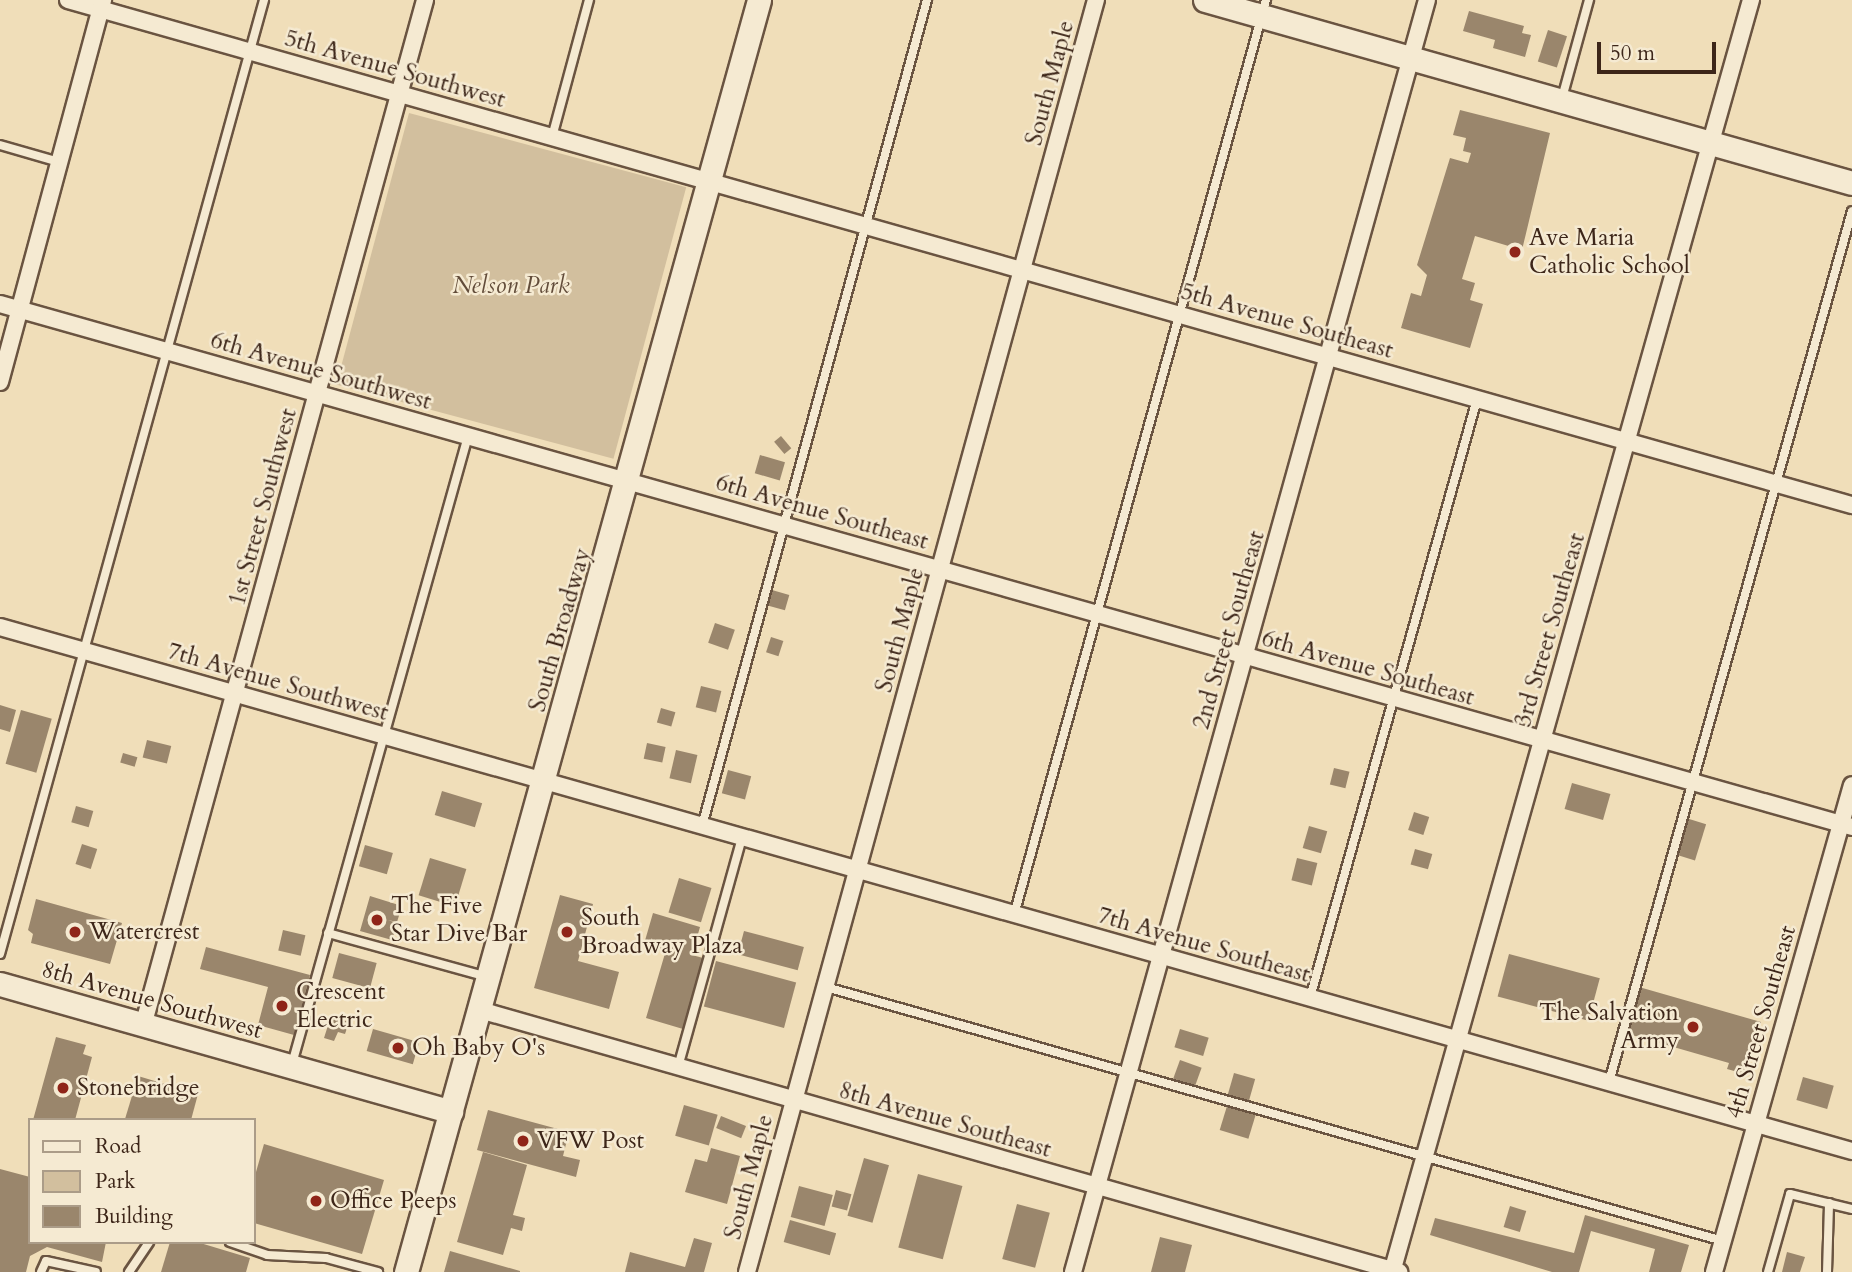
<!DOCTYPE html>
<style>
body{margin:0}
#map{position:relative;width:1852px;height:1272px;overflow:hidden;background:#f0deb9;font-family:Cardo,serif}
div>[style]{position:absolute}
.green>*{inset:0;background:#d2bf9e;transform-origin:0 0}
.building>*{inset:0;background:#9a866c;transform-origin:0 0}
.roads{filter:drop-shadow(2px 0 #6a5441) drop-shadow(-2px 0 #6a5441) drop-shadow(0 2px #6a5441) drop-shadow(0 -2px #6a5441)}
.lane>*{height:8px;margin:-4px;padding:0 4px;transform-origin:4px;border-radius:4px;background:#f5ead2}
.street>*{height:16px;margin:-8px;padding:0 8px;transform-origin:8px;border-radius:8px;background:#f5ead2}
.secondary>*{height:23px;margin:-11.5px;padding:0 11.5px;transform-origin:11.5px;border-radius:11.5px;background:#f5ead2}
.dots>*{width:19px;height:19px;translate:-50% -50%;box-sizing:border-box;border:4px solid #f5ead2;border-radius:50%}
span{translate:-50% -50%;white-space:nowrap;text-align:center;line-height:1.15;-webkit-text-stroke:5px #f5ead2;paint-order:stroke}
.street-label{font-size:24px;color:#3d2619}
.poi-label{font-size:24px;color:#3d2619}
.left{translate:0 -50%;text-align:left}
.right{translate:-100% -50%;text-align:right}
.park-label{font-size:24px;color:#624c3a;font-style:italic}
.legend{position:absolute;left:28px;top:1118px;width:228px;height:126px;box-sizing:border-box;background:#f5ead2;border:2px solid #ab9c88;margin:0;padding:9px 12px;list-style:none;font-size:21px;color:#3d2619}
.legend li{display:flex;align-items:center;gap:14px;height:35px}
.legend b{width:35px;border:2px solid #ab9c88}
.scale{position:absolute;left:1597px;top:42px;width:119px;height:32px;box-sizing:border-box;border:4px solid #3d2619;border-top:0;padding-left:9px;font-size:21px;line-height:24px;white-space:nowrap;color:#3d2619;-webkit-text-stroke:5px #f5ead2;paint-order:stroke}
</style>
<div id="map">
<div class="green">
<i style="left:409px;top:113px;width:287px;height:281px;rotate:15deg"></i>
</div>
<div class="building">
<i style="clip-path:polygon(1469px 11px,1524px 26px,1522px 33px,1531px 35px,1525px 57px,1493px 48px,1495px 40px,1463px 31px)"></i>
<i style="left:1548px;top:30px;width:20px;height:33px;rotate:18deg"></i>
<i style="clip-path:polygon(1460px 110px,1550px 133px,1522px 250px,1475px 236px,1462px 279px,1475px 283px,1470px 300px,1483px 304px,1470px 348px,1401px 328px,1411px 293px,1421px 296px,1427px 275px,1417px 265px,1450px 158px,1468px 163px,1471px 153px,1463px 151px,1466px 138px,1453px 135px)"></i>
<i style="left:781px;top:436px;width:16px;height:9px;rotate:50deg"></i>
<i style="left:760px;top:455px;width:26px;height:19px;rotate:16deg"></i>
<i style="left:772px;top:590px;width:18px;height:16px;rotate:16deg"></i>
<i style="left:715px;top:623px;width:21px;height:21px;rotate:19deg"></i>
<i style="left:771px;top:637px;width:13px;height:16px;rotate:18deg"></i>
<i style="left:701px;top:686px;width:21px;height:22px;rotate:14deg"></i>
<i style="clip-path:polygon(0 705px,16px 710px,10px 732px,0 729px)"></i>
<i style="left:661px;top:708px;width:15px;height:15px;rotate:16deg"></i>
<i style="left:21px;top:710px;width:32px;height:56px;rotate:16deg"></i>
<i style="left:147px;top:740px;width:25px;height:18px;rotate:14deg"></i>
<i style="left:647px;top:743px;width:19px;height:16px;rotate:12deg"></i>
<i style="left:676px;top:750px;width:22px;height:29px;rotate:13deg"></i>
<i style="left:123px;top:753px;width:15px;height:10px;rotate:16deg"></i>
<i style="left:1334px;top:768px;width:16px;height:17px;rotate:14deg"></i>
<i style="left:728px;top:770px;width:24px;height:24px;rotate:15deg"></i>
<i style="left:1572px;top:783px;width:40px;height:27px;rotate:16deg"></i>
<i style="left:442px;top:791px;width:42px;height:25px;rotate:17deg"></i>
<i style="left:76px;top:806px;width:18px;height:17px;rotate:16deg"></i>
<i style="left:1414px;top:812px;width:16px;height:19px;rotate:18deg"></i>
<i style="left:1686px;top:818px;width:21px;height:38px;rotate:17deg"></i>
<i style="left:1309px;top:826px;width:19px;height:23px;rotate:16deg"></i>
<i style="left:82px;top:844px;width:16px;height:21px;rotate:18deg"></i>
<i style="left:365px;top:845px;width:29px;height:22px;rotate:16deg"></i>
<i style="left:1415px;top:849px;width:18px;height:16px;rotate:16deg"></i>
<i style="left:430px;top:858px;width:38px;height:39px;rotate:17deg"></i>
<i style="left:1297px;top:858px;width:21px;height:23px;rotate:14deg"></i>
<i style="left:679px;top:878px;width:34px;height:36px;rotate:17deg"></i>
<i style="clip-path:polygon(560px 895px,593px 904px,578px 961px,619px 972px,609px 1009px,534px 988px)"></i>
<i style="clip-path:polygon(370px 896px,402px 906px,397px 922px,388px 920px,397px 923px,392px 940px,360px 931px)"></i>
<i style="clip-path:polygon(36px 899px,122px 923px,110px 964px,31px 943px,33px 934px,28px 930px)"></i>
<i style="clip-path:polygon(653px 913px,700px 927px,692px 955px,703px 958px,683px 1029px,646px 1018px,666px 950px,644px 944px)"></i>
<i style="left:283px;top:930px;width:23px;height:21px;rotate:13deg"></i>
<i style="left:744px;top:931px;width:62px;height:24px;rotate:15deg"></i>
<i style="clip-path:polygon(206px 947px,310px 975px,294px 1035px,258px 1025px,268px 987px,200px 969px)"></i>
<i style="left:339px;top:953px;width:39px;height:26px;rotate:15deg"></i>
<i style="left:1509px;top:954px;width:94px;height:44px;rotate:15deg"></i>
<i style="left:716px;top:961px;width:83px;height:47px;rotate:15deg"></i>
<i style="clip-path:polygon(1639px 987px,1761px 1022px,1745px 1074px,1727px 1069px,1729px 1063px,1625px 1033px)"></i>
<i style="clip-path:polygon(331px 1016px,349px 1022px,345px 1034px,338px 1032px,334px 1041px,324px 1038px)"></i>
<i style="left:373px;top:1029px;width:48px;height:23px;rotate:16deg"></i>
<i style="left:1180px;top:1029px;width:30px;height:19px;rotate:17deg"></i>
<i style="clip-path:polygon(56px 1037px,86px 1045px,83px 1054px,92px 1057px,75px 1120px,33px 1120px)"></i>
<i style="left:1180px;top:1060px;width:23px;height:20px;rotate:20deg"></i>
<i style="left:1234px;top:1073px;width:22px;height:24px;rotate:16deg"></i>
<i style="clip-path:polygon(138px 1076px,198px 1094px,191px 1120px,125px 1119px)"></i>
<i style="left:1803px;top:1077px;width:32px;height:24px;rotate:16deg"></i>
<i style="left:684px;top:1105px;width:35px;height:32px;rotate:16deg"></i>
<i style="left:1227px;top:1106px;width:30px;height:25px;rotate:17deg"></i>
<i style="clip-path:polygon(488px 1110px,569px 1132px,563px 1156px,580px 1160px,576px 1177px,477px 1150px)"></i>
<i style="left:721px;top:1116px;width:27px;height:13px;rotate:22deg"></i>
<i style="clip-path:polygon(264px 1144px,384px 1180px,362px 1254px,254px 1223px,254px 1179px)"></i>
<i style="clip-path:polygon(711px 1148px,740px 1156px,727px 1204px,685px 1192px,695px 1159px,707px 1162px)"></i>
<i style="clip-path:polygon(483px 1152px,527px 1165px,513px 1215px,525px 1218px,522px 1231px,511px 1228px,503px 1255px,457px 1242px)"></i>
<i style="left:864px;top:1158px;width:26px;height:60px;rotate:16deg"></i>
<i style="clip-path:polygon(0 1169px,30px 1177px,30px 1242px,106px 1242px,102px 1262px,47px 1247px,30px 1256px,26px 1272px,0 1272px)"></i>
<i style="left:918px;top:1174px;width:46px;height:76px;rotate:15deg"></i>
<i style="left:799px;top:1186px;width:35px;height:32px;rotate:15deg"></i>
<i style="left:836px;top:1190px;width:16px;height:17px;rotate:15deg"></i>
<i style="left:1017px;top:1204px;width:34px;height:57px;rotate:15deg"></i>
<i style="left:1510px;top:1206px;width:17px;height:22px;rotate:17deg"></i>
<i style="clip-path:polygon(1585px 1215px,1689px 1245px,1681px 1272px,1649px 1272px,1655px 1249px,1591px 1231px,1579px 1272px,1552px 1272px,1430px 1235px,1435px 1218px,1574px 1253px)"></i>
<i style="left:790px;top:1220px;width:48px;height:23px;rotate:16deg"></i>
<i style="clip-path:polygon(1160px 1237px,1192px 1245px,1185px 1272px,1151px 1272px)"></i>
<i style="clip-path:polygon(694px 1238px,712px 1243px,704px 1272px,625px 1272px,630px 1252px,685px 1267px)"></i>
<i style="clip-path:polygon(170px 1242px,197px 1242px,250px 1258px,246px 1272px,161px 1272px)"></i>
<i style="clip-path:polygon(450px 1251px,520px 1271px,520px 1272px,444px 1272px)"></i>
<i style="clip-path:polygon(1787px 1252px,1805px 1257px,1800px 1272px,1782px 1272px)"></i>
</div>
<div class="roads">
<div class="lane">
<i style="left:1562px;top:98px;width:102px;rotate:-74.6deg"></i>
<i style="left:552px;top:137px;width:142px;rotate:-74.9deg"></i>
<i style="left:0;top:145px;width:61px;rotate:16.1deg"></i>
<i style="left:702px;top:826px;width:856px;rotate:-74.76deg"></i>
<i style="left:1014px;top:915px;width:949px;rotate:-74.6deg"></i>
<i style="left:328px;top:933px;width:166px;rotate:15.4deg"></i>
<i style="left:0;top:954px;width:990px;rotate:-74.53deg"></i>
<i style="left:826px;top:987px;width:932px;rotate:15.81deg"></i>
<i style="left:1310px;top:998px;width:622px;rotate:-74.42deg"></i>
<i style="left:292px;top:1064px;width:652px;rotate:-74.34deg"></i>
<i style="left:678px;top:1067px;width:238px;rotate:-74.4deg"></i>
<i style="left:1609px;top:1082px;width:904px;rotate:-74.41deg"></i>
<i style="left:230px;top:1242px;width:39px;rotate:19deg"></i>
<i style="left:267px;top:1255px;width:59px;rotate:2.9deg"></i>
<i style="left:326px;top:1258px;width:54px;rotate:15.1deg"></i>
<i style="left:41px;top:1272px;width:12px;rotate:-66deg"></i>
<i style="left:46px;top:1261px;width:51px;rotate:12.4deg"></i>
<i style="left:129px;top:1272px;width:36px;rotate:-56deg"></i>
<i style="left:1768px;top:1272px;width:81px;rotate:-74.2deg"></i>
<i style="left:1790px;top:1194px;width:64px;rotate:13.6deg"></i>
<i style="left:1827px;top:1272px;width:69px;rotate:-88.3deg"></i>
</div>
<div class="street">
<i style="left:68px;top:0;width:1854px;rotate:15.81deg"></i>
<i style="left:0;top:304px;width:1924px;rotate:15.77deg"></i>
<i style="left:0;top:382px;width:396px;rotate:-74.9deg"></i>
<i style="left:0;top:627px;width:1925px;rotate:15.8deg"></i>
<i style="left:480px;top:1010px;width:956px;rotate:15.91deg"></i>
<i style="left:143px;top:1026px;width:1064px;rotate:-74.63deg"></i>
<i style="left:747px;top:1272px;width:1319px;rotate:-74.66deg"></i>
<i style="left:1073px;top:1272px;width:1320px;rotate:-74.45deg"></i>
<i style="left:1392px;top:1272px;width:1322px;rotate:-74.24deg"></i>
<i style="left:1714px;top:1272px;width:506px;rotate:-74.18deg"></i>
</div>
<div class="secondary">
<i style="left:1205px;top:0;width:672px;rotate:15.79deg"></i>
<i style="left:0;top:984px;width:469px;rotate:15.8deg"></i>
<i style="left:406px;top:1272px;width:1320px;rotate:-74.49deg"></i>
</div>
</div>
<div class="dots">
<i style="left:1515px;top:252px;background:#8f2418"></i>
<i style="left:377px;top:920px;background:#8f2418"></i>
<i style="left:75px;top:932px;background:#8f2418"></i>
<i style="left:567px;top:932px;background:#8f2418"></i>
<i style="left:282px;top:1006px;background:#8f2418"></i>
<i style="left:1693px;top:1027px;background:#8f2418"></i>
<i style="left:398px;top:1048px;background:#8f2418"></i>
<i style="left:63px;top:1088px;background:#8f2418"></i>
<i style="left:523px;top:1141px;background:#8f2418"></i>
<i style="left:316px;top:1201px;background:#8f2418"></i>
</div>
<div class="street-label">
<span style="left:395px;top:69px;rotate:16deg">5th Avenue Southwest</span>
<span style="left:1050px;top:83px;rotate:-75deg">South Maple</span>
<span style="left:1287px;top:321px;rotate:16deg">5th Avenue Southeast</span>
<span style="left:321px;top:371px;rotate:16deg">6th Avenue Southwest</span>
<span style="left:263px;top:507px;rotate:-75deg">1st Street Southwest</span>
<span style="left:822px;top:512px;rotate:16deg">6th Avenue Southeast</span>
<span style="left:560px;top:630px;rotate:-74deg">South Broadway</span>
<span style="left:900px;top:630px;rotate:-75deg">South Maple</span>
<span style="left:1229px;top:630px;rotate:-74deg">2nd Street Southeast</span>
<span style="left:1550px;top:630px;rotate:-74deg">3rd Street Southeast</span>
<span style="left:1368px;top:668px;rotate:16deg">6th Avenue Southeast</span>
<span style="left:278px;top:682px;rotate:16deg">7th Avenue Southwest</span>
<span style="left:1204px;top:945px;rotate:16deg">7th Avenue Southeast</span>
<span style="left:152px;top:1000px;rotate:16deg">8th Avenue Southwest</span>
<span style="left:1761px;top:1022px;rotate:-74deg">4th Street Southeast</span>
<span style="left:945px;top:1120px;rotate:16deg">8th Avenue Southeast</span>
<span style="left:749px;top:1177px;rotate:-75deg">South Maple</span>
</div>
<div class="poi-label">
<span class="left" style="left:1529px;top:252px">Ave Maria<br>Catholic School</span>
<span class="left" style="left:391px;top:920px">The Five<br>Star Dive Bar</span>
<span class="left" style="left:581px;top:932px">South<br>Broadway Plaza</span>
<span class="left" style="left:89px;top:932px">Watercrest</span>
<span class="left" style="left:296px;top:1006px">Crescent<br>Electric</span>
<span class="right" style="left:1679px;top:1027px">The Salvation<br>Army</span>
<span class="left" style="left:412px;top:1048px">Oh Baby O's</span>
<span class="left" style="left:77px;top:1088px">Stonebridge</span>
<span class="left" style="left:537px;top:1141px">VFW Post</span>
<span class="left" style="left:330px;top:1201px">Office Peeps</span>
</div>
<div class="park-label">
<span style="left:511px;top:286px">Nelson Park</span>
</div>
<ul class="legend">
<li><b style="height:9px;background:#f5ead2"></b>Road</li>
<li><b style="height:19px;background:#d2bf9e"></b>Park</li>
<li><b style="height:19px;background:#9a866c"></b>Building</li>
</ul>
<div class="scale">50 m</div>
</div>
